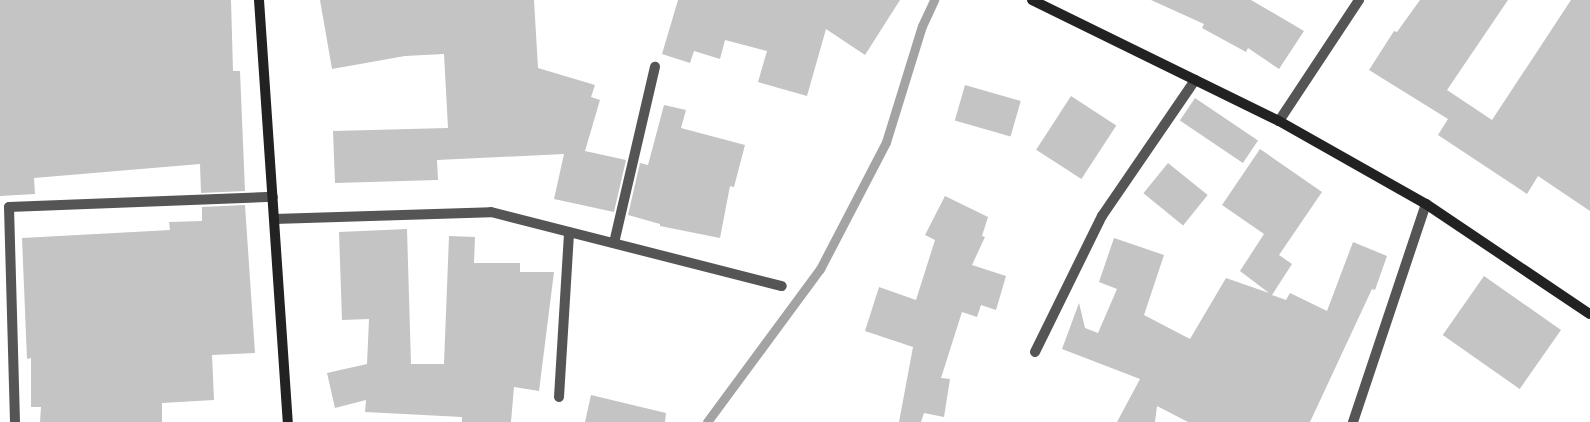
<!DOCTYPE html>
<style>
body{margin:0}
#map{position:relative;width:1590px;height:422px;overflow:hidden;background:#fff;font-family:"Source Sans 3",sans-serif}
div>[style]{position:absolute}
.stream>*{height:9px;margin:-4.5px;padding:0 4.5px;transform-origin:4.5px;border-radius:4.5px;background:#a3a3a3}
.building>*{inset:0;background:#c4c4c4;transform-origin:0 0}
.lane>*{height:10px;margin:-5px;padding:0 5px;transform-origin:5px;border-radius:5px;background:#555}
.street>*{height:10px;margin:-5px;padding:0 5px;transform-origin:5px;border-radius:5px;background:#555}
.secondary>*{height:10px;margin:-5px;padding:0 5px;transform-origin:5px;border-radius:5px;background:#222}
span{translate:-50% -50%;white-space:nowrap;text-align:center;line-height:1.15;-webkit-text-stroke:4px #fff;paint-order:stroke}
</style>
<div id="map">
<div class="stream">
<i style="left:707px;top:422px;width:190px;rotate:-53.6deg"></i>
<i style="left:820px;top:269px;width:143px;rotate:-62.5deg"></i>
<i style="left:886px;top:142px;width:121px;rotate:-72.8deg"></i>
<i style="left:922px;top:26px;width:29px;rotate:-65deg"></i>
</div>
<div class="building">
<i style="clip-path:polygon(0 0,231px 0,233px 71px,240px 71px,245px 191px,201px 193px,200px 164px,34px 178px,35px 194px,0 196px)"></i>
<i style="clip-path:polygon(320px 0,534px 0,538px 68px,595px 85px,591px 97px,600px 100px,585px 151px,626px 160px,614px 212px,554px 199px,564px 154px,437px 160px,438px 180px,335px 183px,333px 131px,448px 128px,444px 54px,405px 56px,332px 69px)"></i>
<i style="clip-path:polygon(678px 0,900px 0,865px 55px,826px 29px,807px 96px,758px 82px,767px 51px,725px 40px,720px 59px,694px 51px,690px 63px,662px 54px)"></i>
<i style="clip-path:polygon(1151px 0,1251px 0,1304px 31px,1279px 69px,1248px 48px,1246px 52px,1202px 28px,1204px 24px)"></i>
<i style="clip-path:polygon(1420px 0,1508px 0,1447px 90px,1492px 120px,1571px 0,1590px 0,1590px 211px,1538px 176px,1527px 194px,1438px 135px,1448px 119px,1369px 70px,1394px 31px,1397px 32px)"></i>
<i style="left:965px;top:85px;width:58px;height:37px;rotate:16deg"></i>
<i style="left:1071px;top:96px;width:54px;height:64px;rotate:33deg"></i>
<i style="left:1195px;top:98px;width:76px;height:27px;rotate:34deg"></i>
<i style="clip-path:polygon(664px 105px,686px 110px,681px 128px,745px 145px,734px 187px,730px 186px,720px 238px,660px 226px,660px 224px,628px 215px,640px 163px,648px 165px)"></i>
<i style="clip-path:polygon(1260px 149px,1322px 192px,1279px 255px,1292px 264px,1272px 295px,1286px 300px,1290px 293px,1327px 311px,1353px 242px,1387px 256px,1375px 290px,1372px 289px,1310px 422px,1188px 422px,1157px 406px,1155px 422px,1117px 422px,1140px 379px,1062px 349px,1079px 303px,1085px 328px,1098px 333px,1117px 289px,1099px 282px,1114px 238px,1164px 255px,1144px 315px,1190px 339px,1226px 278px,1269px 293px,1240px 271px,1264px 234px,1222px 205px)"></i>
<i style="left:1168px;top:163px;width:51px;height:39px;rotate:39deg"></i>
<i style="clip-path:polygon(945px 196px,988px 217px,982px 236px,985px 237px,972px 265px,1006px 276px,996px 310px,981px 305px,977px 317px,962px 312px,941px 378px,950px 379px,944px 417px,924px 413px,921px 422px,899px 422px,913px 347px,865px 331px,879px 287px,916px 300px,935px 240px,925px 235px)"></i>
<i style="clip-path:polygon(245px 205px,255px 353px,212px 355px,214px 400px,162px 403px,162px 422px,40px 422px,41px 407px,31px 407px,31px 358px,27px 359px,22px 238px,170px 230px,169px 222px,202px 221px,202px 207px)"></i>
<i style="clip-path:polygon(407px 229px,411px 364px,444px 364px,449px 236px,475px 237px,474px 263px,520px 263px,520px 272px,554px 272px,539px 391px,514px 387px,511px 422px,462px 422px,462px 417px,365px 412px,366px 400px,335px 408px,327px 373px,367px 364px,369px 319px,342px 320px,339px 232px)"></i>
<i style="left:1484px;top:276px;width:94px;height:72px;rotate:35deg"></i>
<i style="clip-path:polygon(591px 395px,666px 413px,665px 422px,585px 422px)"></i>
</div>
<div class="lane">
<i style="left:559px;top:397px;width:165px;rotate:-86.5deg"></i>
</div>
<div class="street">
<i style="left:1279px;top:121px;width:145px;rotate:-56.5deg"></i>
<i style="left:274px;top:219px;width:217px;rotate:-1.8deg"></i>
<i style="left:491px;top:212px;width:300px;rotate:14.3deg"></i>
<i style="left:614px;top:243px;width:181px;rotate:-76.9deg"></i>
<i style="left:1035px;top:352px;width:152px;rotate:-63.8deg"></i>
<i style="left:1102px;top:216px;width:165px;rotate:-55.6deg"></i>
<i style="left:15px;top:422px;width:215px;rotate:-91.6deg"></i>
<i style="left:9px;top:207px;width:264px;rotate:-2.2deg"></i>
<i style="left:1353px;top:422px;width:230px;rotate:-71.5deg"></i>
</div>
<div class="secondary">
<i style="left:259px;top:0;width:423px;rotate:86.1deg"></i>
<i style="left:1032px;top:0;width:275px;rotate:26.1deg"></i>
<i style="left:1279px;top:121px;width:169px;rotate:29.5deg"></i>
<i style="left:1426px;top:204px;width:197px;rotate:33.9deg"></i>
</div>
</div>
